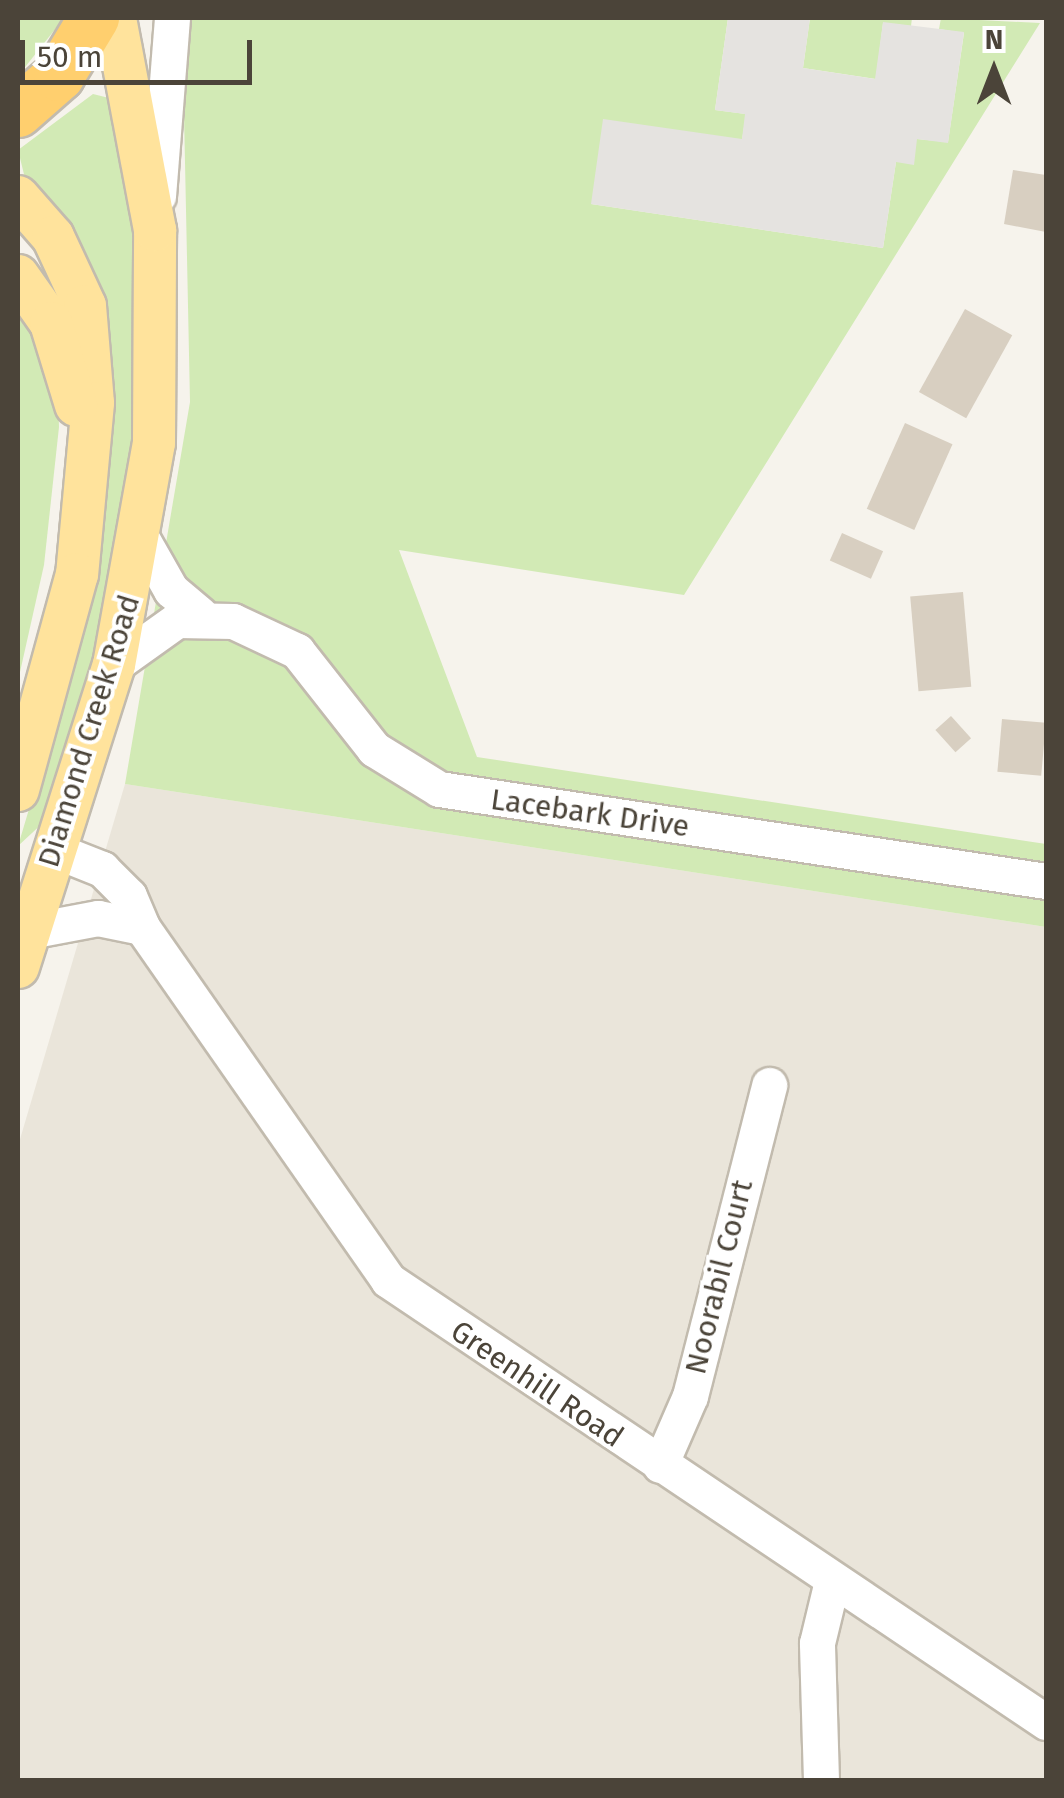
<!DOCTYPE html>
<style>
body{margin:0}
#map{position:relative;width:1064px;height:1798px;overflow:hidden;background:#f6f3ec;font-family:"Fira Sans",sans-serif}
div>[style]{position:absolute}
.residential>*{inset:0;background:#eae5da}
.green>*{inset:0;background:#d2eab5}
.parking>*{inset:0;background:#e5e3e0}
.building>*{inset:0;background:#d8cfc1;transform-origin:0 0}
.roads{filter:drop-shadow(2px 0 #c2bbae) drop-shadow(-2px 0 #c2bbae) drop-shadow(0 2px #c2bbae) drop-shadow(0 -2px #c2bbae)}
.minor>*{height:35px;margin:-17.5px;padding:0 17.5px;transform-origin:17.5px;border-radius:17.5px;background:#fff}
.major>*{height:42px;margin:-21px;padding:0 21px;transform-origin:21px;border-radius:21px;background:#ffe39c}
.highway>*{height:50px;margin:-25px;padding:0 25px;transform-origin:25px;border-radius:25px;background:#ffcf6e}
span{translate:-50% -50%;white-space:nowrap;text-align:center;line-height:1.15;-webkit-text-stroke:8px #fff;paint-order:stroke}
.street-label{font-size:30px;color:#4b4439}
.frame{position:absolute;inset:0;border:20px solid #4b4439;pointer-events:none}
.north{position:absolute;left:944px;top:20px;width:100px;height:100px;-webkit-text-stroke:8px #fff;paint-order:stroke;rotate:0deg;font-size:28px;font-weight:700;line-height:40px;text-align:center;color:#4b4439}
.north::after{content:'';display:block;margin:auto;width:35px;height:45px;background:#4b4439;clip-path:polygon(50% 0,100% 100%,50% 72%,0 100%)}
.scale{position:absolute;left:20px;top:40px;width:232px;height:45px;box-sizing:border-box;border:5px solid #4b4439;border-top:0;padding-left:12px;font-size:30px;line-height:35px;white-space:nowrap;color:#4b4439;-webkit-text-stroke:8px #fff;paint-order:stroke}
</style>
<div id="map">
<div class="residential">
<i style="clip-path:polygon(125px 784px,1046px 927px,1046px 1780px,18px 1780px,18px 1146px)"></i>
</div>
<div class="green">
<i style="clip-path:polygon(18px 18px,64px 18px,18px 76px)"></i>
<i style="clip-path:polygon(182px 18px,728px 18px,715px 110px,746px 114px,742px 140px,591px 204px,883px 248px,896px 162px,917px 139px,948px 142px,964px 33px,939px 29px,941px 18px,1040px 23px,684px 595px,399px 550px,477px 757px,1046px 844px,1046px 927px,125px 784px,190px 402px)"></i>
<i style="clip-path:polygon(810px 18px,912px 18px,911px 26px,883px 23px,876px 79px,803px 68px)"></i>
<i style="clip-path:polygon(93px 94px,113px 99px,134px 235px,135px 426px,109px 611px,46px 820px,18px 846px,70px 672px,104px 498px,18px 150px)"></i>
<i style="clip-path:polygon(18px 298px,58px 398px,59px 427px,44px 565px,18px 681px)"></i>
</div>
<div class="parking">
<i style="clip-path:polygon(728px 18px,810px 18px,803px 68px,875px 79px,883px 22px,964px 32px,948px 143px,917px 139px,914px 165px,896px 162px,883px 248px,591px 204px,603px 119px,742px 139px,745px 114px,715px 110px)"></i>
</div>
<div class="building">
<i style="clip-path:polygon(1013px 170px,1046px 175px,1046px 232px,1004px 224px)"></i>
<i style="left:965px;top:309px;width:54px;height:95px;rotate:29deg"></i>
<i style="left:905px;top:423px;width:52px;height:94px;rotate:24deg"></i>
<i style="left:842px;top:533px;width:45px;height:30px;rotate:24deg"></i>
<i style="left:963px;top:592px;width:95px;height:53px;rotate:85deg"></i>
<i style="left:951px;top:716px;width:30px;height:21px;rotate:48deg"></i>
<i style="left:1002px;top:719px;width:44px;height:53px;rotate:5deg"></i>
</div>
<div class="roads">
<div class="minor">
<i style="left:158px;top:196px;width:179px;rotate:-85.5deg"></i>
<i style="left:141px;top:537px;width:61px;rotate:60.5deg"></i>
<i style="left:171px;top:590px;width:38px;rotate:40deg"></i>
<i style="left:114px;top:665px;width:77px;rotate:-35.5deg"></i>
<i style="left:177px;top:620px;width:56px;rotate:1deg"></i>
<i style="left:233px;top:621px;width:71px;rotate:25.1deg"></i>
<i style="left:297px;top:651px;width:125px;rotate:51.8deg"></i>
<i style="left:374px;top:749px;width:76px;rotate:31.6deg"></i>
<i style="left:439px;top:789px;width:614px;rotate:8.62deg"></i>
<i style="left:54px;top:850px;width:52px;rotate:21.6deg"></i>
<i style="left:102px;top:869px;width:38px;rotate:45deg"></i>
<i style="left:129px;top:896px;width:34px;rotate:67deg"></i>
<i style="left:142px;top:927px;width:430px;rotate:55.1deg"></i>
<i style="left:388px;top:1280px;width:793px;rotate:33.89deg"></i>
<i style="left:29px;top:931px;width:70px;rotate:-10.7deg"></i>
<i style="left:98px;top:918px;width:45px;rotate:11.6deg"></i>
<i style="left:660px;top:1465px;width:75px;rotate:-66.5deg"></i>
<i style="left:690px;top:1396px;width:321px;rotate:-75.7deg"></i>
<i style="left:821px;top:1780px;width:137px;rotate:-91.7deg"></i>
<i style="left:817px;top:1643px;width:60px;rotate:-76.4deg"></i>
</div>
<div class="major">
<i style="left:18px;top:197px;width:53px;rotate:48.8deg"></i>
<i style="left:53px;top:237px;width:76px;rotate:65.1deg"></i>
<i style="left:85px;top:306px;width:97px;rotate:85.3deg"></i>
<i style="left:93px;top:403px;width:172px;rotate:95.3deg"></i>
<i style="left:77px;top:574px;width:224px;rotate:105.3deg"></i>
<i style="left:18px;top:276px;width:57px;rotate:54.9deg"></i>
<i style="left:51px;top:323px;width:86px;rotate:73deg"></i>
<i style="left:18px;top:967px;width:317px;rotate:-72.4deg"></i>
<i style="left:114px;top:665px;width:226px;rotate:-79.8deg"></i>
<i style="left:154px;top:443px;width:213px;rotate:-89.7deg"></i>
<i style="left:155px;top:230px;width:216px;rotate:-100.7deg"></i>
</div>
<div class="highway">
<i style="left:18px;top:112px;width:55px;rotate:-41.3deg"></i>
<i style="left:59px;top:76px;width:68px;rotate:-58.9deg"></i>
</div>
</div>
<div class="street-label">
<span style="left:89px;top:731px;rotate:-73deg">Diamond Creek Road</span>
<span style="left:590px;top:813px;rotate:8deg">Lacebark Drive</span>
<span style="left:719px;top:1277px;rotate:-76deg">Noorabil Court</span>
<span style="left:537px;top:1384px;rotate:34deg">Greenhill Road</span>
</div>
<div class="frame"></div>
<div class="north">N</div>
<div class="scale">50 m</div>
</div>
